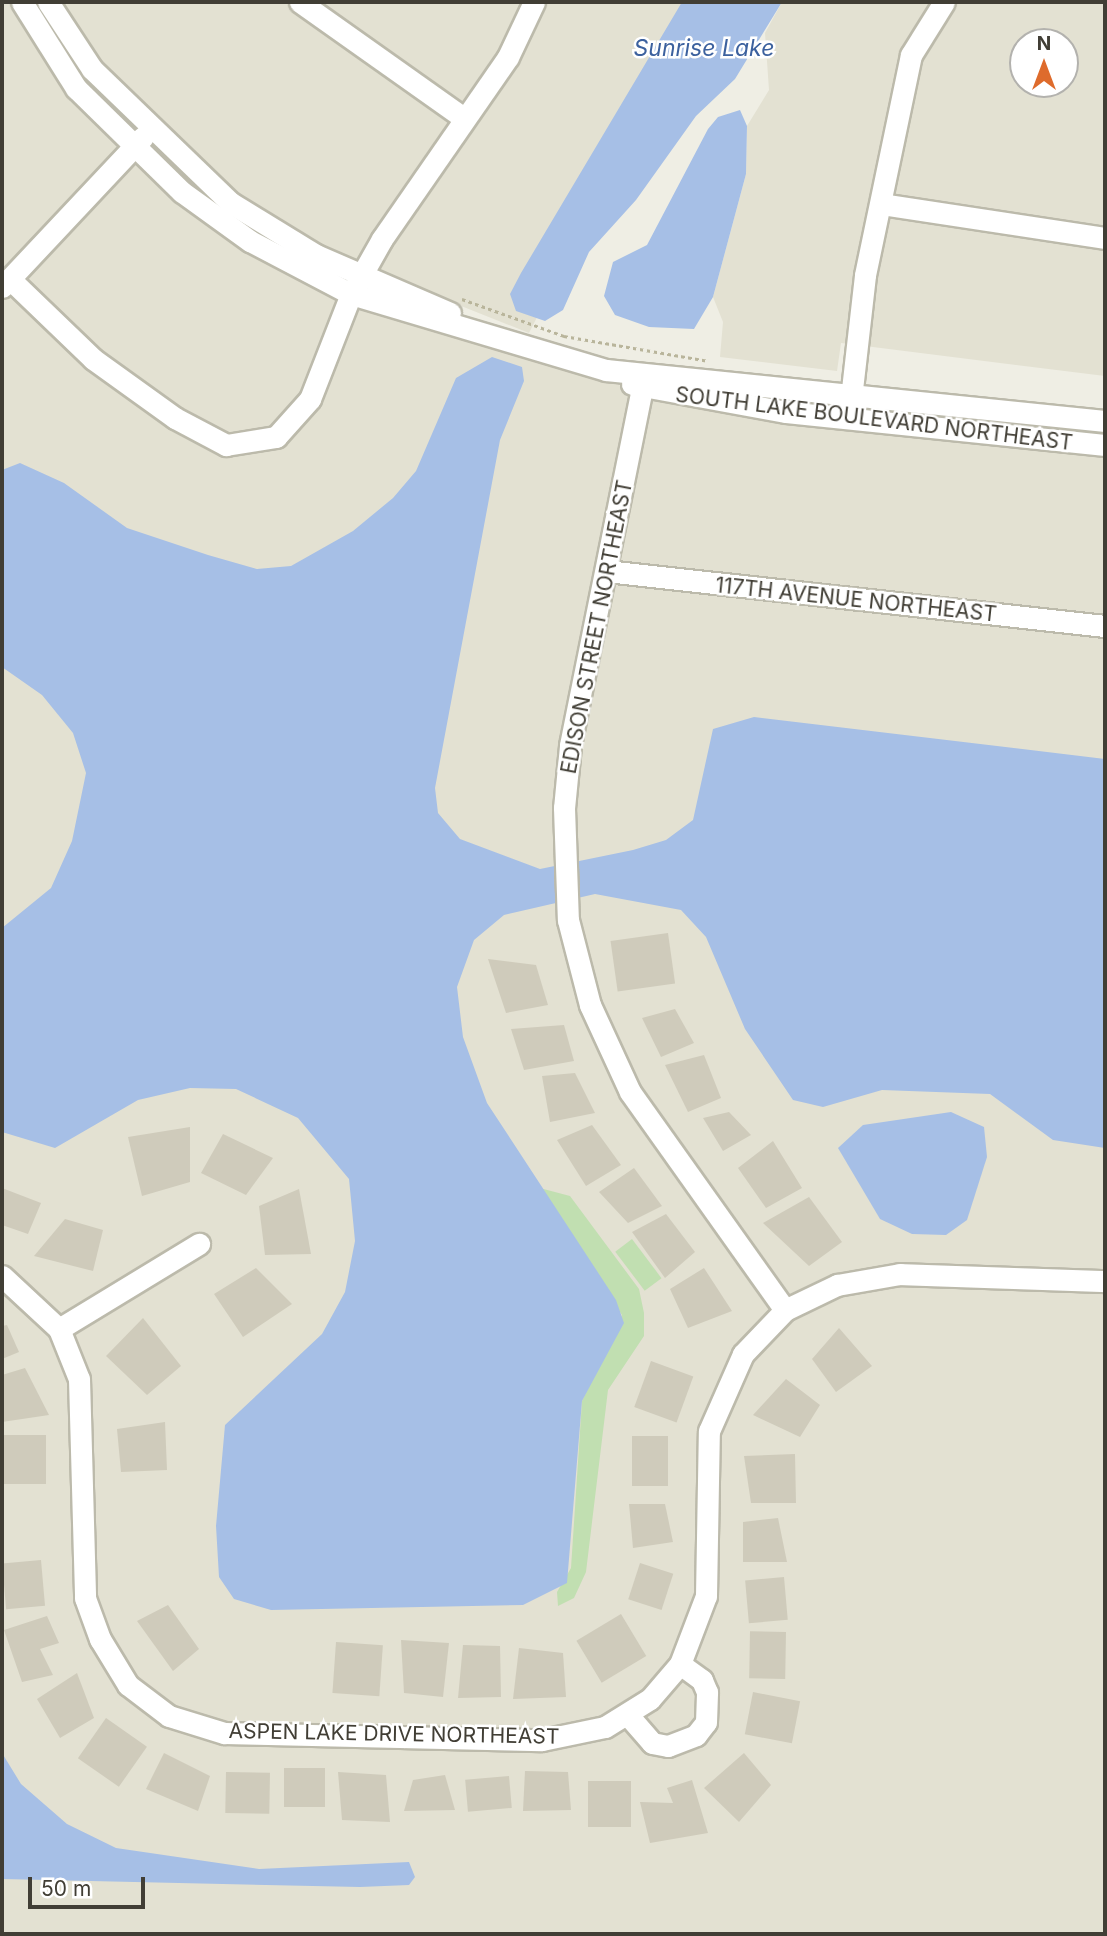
<!DOCTYPE html>
<style>
body{margin:0}
#map{position:relative;width:1107px;height:1936px;overflow:hidden;background:#efeee4;font-family:Inter,sans-serif}
div>[style]{position:absolute}
.residential>*{inset:0;background:#e3e1d2}
.green>*{inset:0;background:#c1dfb1;transform-origin:0 0}
.water>*{inset:0;background:#a6bfe6}
.building>*{inset:0;background:#cfcbbb;transform-origin:0 0}
.path>*{height:2.5px;margin-top:-1.25px;transform-origin:0;background:repeating-linear-gradient(90deg,#b9b59b 0 3.5px,transparent 0 7px)}
.roads{filter:drop-shadow(2px 0 #bcbaab) drop-shadow(-2px 0 #bcbaab) drop-shadow(0 2px #bcbaab) drop-shadow(0 -2px #bcbaab)}
.minor>*{height:21px;margin:-10.5px;padding:0 10.5px;transform-origin:10.5px;border-radius:10.5px;background:#fff}
span{translate:-50% -50%;white-space:nowrap;text-align:center;line-height:1.15;-webkit-text-stroke:5px #fff;paint-order:stroke}
.street-label{font-size:21px;color:#413e35}
.water-label{font-size:23px;color:#3c619e;font-style:italic}
.frame{position:absolute;inset:0;border:4px solid #413e35;pointer-events:none}
.north{position:absolute;left:1009px;top:28px;width:70px;height:70px;box-sizing:border-box;background:#fff;border:2px solid #b3b2ae;border-radius:50%;rotate:0deg;font-size:19px;font-weight:700;line-height:28px;text-align:center;color:#413e35}
.north::after{content:'';display:block;margin:auto;width:24px;height:32px;background:#de6b2c;clip-path:polygon(50% 0,100% 100%,50% 72%,0 100%)}
.scale{position:absolute;left:28px;top:1877px;width:117px;height:32px;box-sizing:border-box;border:4px solid #413e35;border-top:0;padding-left:9px;font-size:21px;line-height:24px;white-space:nowrap;color:#413e35;-webkit-text-stroke:5px #fff;paint-order:stroke}
</style>
<div id="map">
<div class="residential">
<i style="clip-path:polygon(2px 2px,16px 2px,37px 44px,248px 250px,321px 290px,672px 402px,1105px 453px,1105px 1934px,2px 1934px)"></i>
<i style="clip-path:polygon(56px 2px,696px 2px,529px 333px,336px 256px,246px 203px,110px 81px)"></i>
<i style="clip-path:polygon(evenodd,782px 2px,1105px 2px,1105px 376px,841px 343px,837px 371px,720px 357px,723px 322px,713px 297px,746px 174px,747px 126px,769px 90px,765px 33px,782px 2px,1023px 42px,1065px 42px,1065px 84px,1023px 84px,1023px 42px)"></i>
</div>
<div class="green">
<i style="clip-path:polygon(536px 1187px,570px 1196px,639px 1289px,644px 1313px,644px 1336px,608px 1390px,586px 1572px,574px 1598px,558px 1606px,557px 1592px,571px 1568px,582px 1401px,622px 1315px)"></i>
<i style="left:632px;top:1239px;width:49px;height:21px;rotate:53deg"></i>
</div>
<div class="water">
<i style="clip-path:polygon(682px 2px,782px 2px,735px 79px,696px 116px,636px 200px,589px 252px,563px 310px,545px 321px,516px 311px,510px 294px,521px 273px)"></i>
<i style="clip-path:polygon(740px 110px,747px 126px,746px 174px,713px 297px,694px 329px,649px 327px,615px 315px,604px 296px,613px 262px,647px 245px,708px 129px,718px 117px)"></i>
<i style="clip-path:polygon(492px 357px,522px 367px,524px 381px,500px 440px,435px 788px,438px 813px,460px 839px,540px 869px,633px 850px,666px 840px,693px 820px,713px 729px,754px 717px,1105px 759px,1105px 1148px,1053px 1140px,990px 1094px,882px 1090px,823px 1107px,793px 1100px,745px 1029px,706px 937px,681px 910px,595px 894px,504px 915px,474px 940px,457px 987px,463px 1037px,487px 1103px,616px 1300px,624px 1323px,582px 1401px,567px 1583px,523px 1605px,271px 1610px,234px 1599px,219px 1577px,216px 1526px,225px 1425px,322px 1334px,345px 1292px,355px 1241px,349px 1179px,298px 1118px,236px 1089px,190px 1088px,138px 1100px,55px 1148px,2px 1132px,2px 928px,51px 888px,72px 841px,86px 773px,73px 733px,42px 695px,2px 667px,2px 470px,20px 463px,64px 483px,127px 528px,208px 555px,257px 569px,291px 566px,353px 531px,393px 498px,416px 471px,456px 378px)"></i>
<i style="clip-path:polygon(951px 1112px,984px 1127px,987px 1157px,967px 1220px,946px 1235px,912px 1234px,880px 1219px,838px 1148px,863px 1125px)"></i>
<i style="clip-path:polygon(2px 1753px,21px 1784px,67px 1824px,116px 1848px,259px 1869px,409px 1862px,415px 1877px,409px 1885px,360px 1887px,2px 1879px)"></i>
</div>
<div class="building">
<i style="left:668px;top:933px;width:51px;height:58px;rotate:82deg"></i>
<i style="clip-path:polygon(488px 959px,536px 965px,548px 1005px,506px 1013px)"></i>
<i style="clip-path:polygon(675px 1009px,694px 1043px,661px 1057px,642px 1018px)"></i>
<i style="clip-path:polygon(564px 1025px,574px 1061px,524px 1070px,511px 1029px)"></i>
<i style="clip-path:polygon(704px 1055px,721px 1098px,688px 1112px,665px 1065px)"></i>
<i style="clip-path:polygon(575px 1073px,595px 1113px,550px 1122px,542px 1076px)"></i>
<i style="clip-path:polygon(729px 1112px,751px 1135px,723px 1151px,703px 1118px)"></i>
<i style="clip-path:polygon(592px 1125px,621px 1165px,586px 1186px,557px 1140px)"></i>
<i style="clip-path:polygon(190px 1127px,190px 1182px,142px 1196px,128px 1137px)"></i>
<i style="clip-path:polygon(223px 1134px,273px 1158px,246px 1195px,201px 1173px)"></i>
<i style="clip-path:polygon(773px 1141px,802px 1188px,766px 1208px,738px 1168px)"></i>
<i style="clip-path:polygon(634px 1168px,662px 1206px,628px 1223px,599px 1192px)"></i>
<i style="clip-path:polygon(2px 1188px,41px 1203px,28px 1234px,2px 1225px)"></i>
<i style="clip-path:polygon(299px 1189px,311px 1254px,265px 1255px,259px 1206px)"></i>
<i style="clip-path:polygon(809px 1197px,842px 1242px,809px 1266px,763px 1223px)"></i>
<i style="clip-path:polygon(666px 1214px,695px 1252px,665px 1278px,632px 1232px)"></i>
<i style="clip-path:polygon(65px 1219px,103px 1230px,93px 1271px,34px 1256px)"></i>
<i style="clip-path:polygon(256px 1268px,292px 1304px,243px 1337px,214px 1294px)"></i>
<i style="clip-path:polygon(704px 1268px,732px 1311px,688px 1328px,670px 1289px)"></i>
<i style="clip-path:polygon(143px 1318px,181px 1366px,147px 1395px,106px 1356px)"></i>
<i style="clip-path:polygon(7px 1325px,19px 1352px,2px 1359px,2px 1326px)"></i>
<i style="clip-path:polygon(839px 1328px,872px 1366px,836px 1392px,812px 1359px)"></i>
<i style="left:651px;top:1361px;width:45px;height:49px;rotate:20deg"></i>
<i style="clip-path:polygon(25px 1368px,49px 1415px,2px 1422px,2px 1375px)"></i>
<i style="clip-path:polygon(786px 1379px,820px 1405px,800px 1437px,753px 1415px)"></i>
<i style="clip-path:polygon(165px 1422px,167px 1470px,121px 1472px,117px 1429px)"></i>
<i style="left:46px;top:1435px;width:49px;height:44px;rotate:90deg"></i>
<i style="left:668px;top:1436px;width:50px;height:36px;rotate:90deg"></i>
<i style="clip-path:polygon(795px 1454px,796px 1503px,751px 1503px,744px 1456px)"></i>
<i style="clip-path:polygon(629px 1504px,665px 1504px,673px 1542px,633px 1548px)"></i>
<i style="clip-path:polygon(778px 1518px,787px 1562px,743px 1562px,743px 1522px)"></i>
<i style="left:41px;top:1560px;width:46px;height:39px;rotate:85deg"></i>
<i style="left:640px;top:1563px;width:35px;height:38px;rotate:18deg"></i>
<i style="left:784px;top:1577px;width:43px;height:39px;rotate:85deg"></i>
<i style="clip-path:polygon(168px 1605px,199px 1649px,173px 1671px,137px 1621px)"></i>
<i style="left:621px;top:1614px;width:49px;height:52px;rotate:59deg"></i>
<i style="clip-path:polygon(47px 1616px,59px 1643px,40px 1649px,53px 1675px,22px 1682px,4px 1630px)"></i>
<i style="left:786px;top:1632px;width:47px;height:36px;rotate:91deg"></i>
<i style="clip-path:polygon(401px 1640px,449px 1643px,443px 1697px,404px 1693px)"></i>
<i style="left:336px;top:1642px;width:47px;height:51px;rotate:4deg"></i>
<i style="clip-path:polygon(463px 1645px,500px 1646px,501px 1697px,458px 1698px)"></i>
<i style="clip-path:polygon(519px 1648px,563px 1653px,566px 1697px,513px 1699px)"></i>
<i style="clip-path:polygon(77px 1673px,94px 1718px,60px 1738px,37px 1699px)"></i>
<i style="left:753px;top:1692px;width:48px;height:43px;rotate:11deg"></i>
<i style="left:106px;top:1718px;width:50px;height:49px;rotate:35deg"></i>
<i style="clip-path:polygon(164px 1753px,210px 1776px,198px 1811px,146px 1789px)"></i>
<i style="clip-path:polygon(744px 1753px,771px 1785px,739px 1822px,704px 1788px)"></i>
<i style="left:284px;top:1768px;width:41px;height:39px"></i>
<i style="clip-path:polygon(525px 1771px,568px 1772px,571px 1810px,523px 1811px)"></i>
<i style="left:226px;top:1772px;width:44px;height:41px;rotate:1deg"></i>
<i style="clip-path:polygon(338px 1772px,386px 1775px,390px 1822px,342px 1820px)"></i>
<i style="clip-path:polygon(445px 1775px,455px 1810px,404px 1811px,413px 1780px)"></i>
<i style="left:509px;top:1776px;width:32px;height:44px;rotate:85deg"></i>
<i style="clip-path:polygon(692px 1780px,708px 1833px,650px 1843px,640px 1802px,673px 1803px,667px 1788px)"></i>
<i style="left:631px;top:1781px;width:46px;height:43px;rotate:90deg"></i>
</div>
<div class="path">
<i style="left:462px;top:299px;width:109px;rotate:19.9deg"></i>
<i style="left:564px;top:336px;width:147px;rotate:9.8deg"></i>
</div>
<div class="roads">
<div class="minor">
<i style="left:22px;top:2px;width:102px;rotate:57.9deg"></i>
<i style="left:76px;top:88px;width:148px;rotate:44.5deg"></i>
<i style="left:182px;top:192px;width:84px;rotate:35.8deg"></i>
<i style="left:250px;top:241px;width:114px;rotate:27.7deg"></i>
<i style="left:351px;top:294px;width:266px;rotate:16.6deg"></i>
<i style="left:606px;top:370px;width:502px;rotate:5.84deg"></i>
<i style="left:48px;top:2px;width:80px;rotate:56.7deg"></i>
<i style="left:92px;top:69px;width:193px;rotate:44deg"></i>
<i style="left:231px;top:203px;width:100px;rotate:31.5deg"></i>
<i style="left:316px;top:255px;width:146px;rotate:23.4deg"></i>
<i style="left:300px;top:2px;width:201px;rotate:35.3deg"></i>
<i style="left:881px;top:204px;width:227px;rotate:8.6deg"></i>
<i style="left:11px;top:280px;width:114px;rotate:43.9deg"></i>
<i style="left:93px;top:359px;width:101px;rotate:35.7deg"></i>
<i style="left:175px;top:418px;width:58px;rotate:27.9deg"></i>
<i style="left:226px;top:445px;width:51px;rotate:-9.1deg"></i>
<i style="left:276px;top:437px;width:51px;rotate:-48.2deg"></i>
<i style="left:310px;top:399px;width:113px;rotate:-68.7deg"></i>
<i style="left:351px;top:294px;width:63px;rotate:-60.6deg"></i>
<i style="left:382px;top:239px;width:221px;rotate:-55.3deg"></i>
<i style="left:508px;top:57px;width:61px;rotate:-64.7deg"></i>
<i style="left:2px;top:287px;width:206px;rotate:-46.8deg"></i>
<i style="left:632px;top:384px;width:157px;rotate:10.3deg"></i>
<i style="left:786px;top:412px;width:321px;rotate:5.9deg"></i>
<i style="left:642px;top:388px;width:365px;rotate:101.4deg"></i>
<i style="left:570px;top:746px;width:62px;rotate:95.5deg"></i>
<i style="left:564px;top:808px;width:112px;rotate:88deg"></i>
<i style="left:568px;top:920px;width:88px;rotate:75.5deg"></i>
<i style="left:590px;top:1005px;width:96px;rotate:65.3deg"></i>
<i style="left:630px;top:1092px;width:267px;rotate:54.6deg"></i>
<i style="left:850px;top:407px;width:133px;rotate:-83.5deg"></i>
<i style="left:865px;top:275px;width:225px;rotate:-78.2deg"></i>
<i style="left:911px;top:55px;width:62px;rotate:-58.1deg"></i>
<i style="left:606px;top:571px;width:502px;rotate:6.29deg"></i>
<i style="left:2px;top:1276px;width:78px;rotate:42.9deg"></i>
<i style="left:59px;top:1329px;width:54px;rotate:68.2deg"></i>
<i style="left:79px;top:1379px;width:219px;rotate:88.4deg"></i>
<i style="left:85px;top:1598px;width:44px;rotate:69.9deg"></i>
<i style="left:100px;top:1639px;width:54px;rotate:58.7deg"></i>
<i style="left:128px;top:1685px;width:51px;rotate:37.1deg"></i>
<i style="left:169px;top:1716px;width:58px;rotate:17.2deg"></i>
<i style="left:224px;top:1733px;width:318px;rotate:1.3deg"></i>
<i style="left:542px;top:1740px;width:64px;rotate:-11.7deg"></i>
<i style="left:605px;top:1727px;width:53px;rotate:-31.9deg"></i>
<i style="left:650px;top:1699px;width:46px;rotate:-49.4deg"></i>
<i style="left:680px;top:1664px;width:73px;rotate:-69.1deg"></i>
<i style="left:706px;top:1596px;width:165px;rotate:-89deg"></i>
<i style="left:709px;top:1431px;width:84px;rotate:-66.2deg"></i>
<i style="left:743px;top:1354px;width:61px;rotate:-46.3deg"></i>
<i style="left:785px;top:1310px;width:58px;rotate:-25.7deg"></i>
<i style="left:837px;top:1285px;width:64px;rotate:-9.9deg"></i>
<i style="left:900px;top:1274px;width:205px;rotate:2deg"></i>
<i style="left:59px;top:1329px;width:164px;rotate:-31.3deg"></i>
<i style="left:627px;top:1714px;width:38px;rotate:49deg"></i>
<i style="left:652px;top:1743px;width:16px;rotate:11deg"></i>
<i style="left:668px;top:1746px;width:30px;rotate:-21deg"></i>
<i style="left:696px;top:1735px;width:16px;rotate:-52deg"></i>
<i style="left:706px;top:1722px;width:30px;rotate:-88deg"></i>
<i style="left:707px;top:1692px;width:13px;rotate:-113deg"></i>
<i style="left:702px;top:1680px;width:27px;rotate:-144deg"></i>
</div>
</div>
<div class="street-label">
<span style="left:874px;top:419px;rotate:7deg">SOUTH LAKE BOULEVARD NORTHEAST</span>
<span style="left:856px;top:600px;rotate:6deg">117TH AVENUE NORTHEAST</span>
<span style="left:597px;top:627px;rotate:-79deg">EDISON STREET NORTHEAST</span>
<span style="left:394px;top:1734px;rotate:1deg">ASPEN LAKE DRIVE NORTHEAST</span>
</div>
<div class="water-label">
<span style="left:704px;top:48px">Sunrise Lake</span>
</div>
<div class="frame"></div>
<div class="north">N</div>
<div class="scale">50 m</div>
</div>
